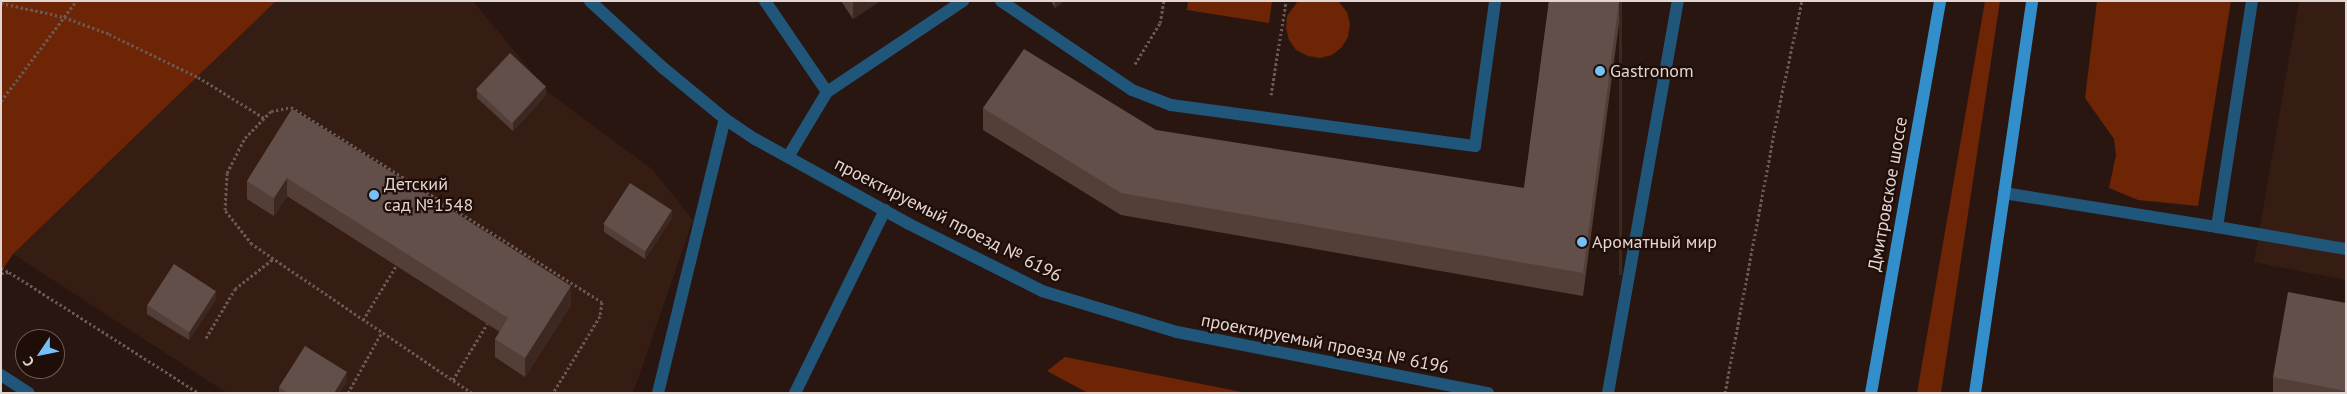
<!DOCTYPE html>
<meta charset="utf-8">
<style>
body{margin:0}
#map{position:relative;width:2347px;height:394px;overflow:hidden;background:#291610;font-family:"PT Sans",sans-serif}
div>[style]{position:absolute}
.built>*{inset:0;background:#361d14}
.green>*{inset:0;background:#6e2505}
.path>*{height:3px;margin-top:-1.5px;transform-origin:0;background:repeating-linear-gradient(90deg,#695853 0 2.5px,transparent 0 5px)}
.service>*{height:12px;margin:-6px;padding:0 6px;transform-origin:6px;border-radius:6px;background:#20567a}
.minor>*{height:12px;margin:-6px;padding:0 6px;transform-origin:6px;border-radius:6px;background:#20567a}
.primary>*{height:12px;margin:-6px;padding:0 6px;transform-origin:6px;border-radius:6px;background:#328fcb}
.wall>*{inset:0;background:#543f38}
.shaded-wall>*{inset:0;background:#3c2821;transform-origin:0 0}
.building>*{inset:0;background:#634f49;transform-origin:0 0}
.dots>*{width:14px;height:14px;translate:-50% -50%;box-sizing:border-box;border:2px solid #1f0d07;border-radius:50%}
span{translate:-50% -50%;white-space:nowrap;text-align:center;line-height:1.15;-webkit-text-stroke:4.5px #1f0d07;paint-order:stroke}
.poi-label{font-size:18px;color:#e3d5d1}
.left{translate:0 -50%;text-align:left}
.street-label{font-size:18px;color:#e3d5d1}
.frame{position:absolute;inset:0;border:2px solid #e3d5d1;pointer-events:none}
.north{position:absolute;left:15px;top:329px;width:50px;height:50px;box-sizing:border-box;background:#1f0d07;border:1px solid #6d5d58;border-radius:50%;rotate:236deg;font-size:14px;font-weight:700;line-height:20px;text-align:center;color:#e3d5d1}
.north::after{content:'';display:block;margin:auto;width:18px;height:22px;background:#75c0f6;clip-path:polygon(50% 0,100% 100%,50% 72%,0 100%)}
</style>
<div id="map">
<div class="built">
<i style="clip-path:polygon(276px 1px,473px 1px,549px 93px,652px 169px,693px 220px,633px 393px,227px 393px,13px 254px)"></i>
<i style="clip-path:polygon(2299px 1px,2346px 1px,2346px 280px,2254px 262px)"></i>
</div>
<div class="green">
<i style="clip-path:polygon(1px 1px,276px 1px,13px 254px,1px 272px)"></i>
<i style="clip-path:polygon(1188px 1px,1272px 1px,1269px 23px,1187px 10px)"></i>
<i style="clip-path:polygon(1298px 1px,1339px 2px,1347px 12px,1350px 24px,1348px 37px,1342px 47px,1332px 55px,1320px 58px,1308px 56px,1296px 50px,1289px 40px,1286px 28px,1287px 16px)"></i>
<i style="clip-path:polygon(1985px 1px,2000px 1px,1941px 393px,1917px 393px)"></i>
<i style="clip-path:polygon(2097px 1px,2231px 1px,2198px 206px,2138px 200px,2109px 188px,2116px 155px,2114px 139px,2085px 98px)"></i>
<i style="clip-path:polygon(1065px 357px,1247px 393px,1088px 393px,1047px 371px)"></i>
</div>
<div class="path">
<i style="left:1px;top:3px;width:65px;rotate:12.5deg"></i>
<i style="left:64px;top:17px;width:48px;rotate:20.7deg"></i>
<i style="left:109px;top:34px;width:99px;rotate:25.8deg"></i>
<i style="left:198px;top:77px;width:78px;rotate:31.8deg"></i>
<i style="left:1135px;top:64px;width:48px;rotate:-58.6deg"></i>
<i style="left:1160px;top:23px;width:22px;rotate:-80deg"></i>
<i style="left:1271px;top:95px;width:95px;rotate:-80.9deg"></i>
<i style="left:1px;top:101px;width:125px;rotate:-53.1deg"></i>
<i style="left:1px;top:268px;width:9px;rotate:27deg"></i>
<i style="left:1px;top:273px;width:8px;rotate:-7deg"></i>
<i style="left:9px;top:272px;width:225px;rotate:32.5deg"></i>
<i style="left:363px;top:320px;width:63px;rotate:-58.6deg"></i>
<i style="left:206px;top:338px;width:57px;rotate:-59.4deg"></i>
<i style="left:235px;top:289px;width:48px;rotate:-38.3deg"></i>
<i style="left:453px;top:380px;width:66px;rotate:-58.7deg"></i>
<i style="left:348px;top:393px;width:70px;rotate:-60.9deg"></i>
<i style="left:472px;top:393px;width:266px;rotate:-145.9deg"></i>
<i style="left:252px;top:244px;width:43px;rotate:-128.5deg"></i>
<i style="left:225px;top:210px;width:37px;rotate:-87deg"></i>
<i style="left:227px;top:173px;width:39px;rotate:-63deg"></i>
<i style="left:245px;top:138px;width:37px;rotate:-46deg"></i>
<i style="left:271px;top:111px;width:20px;rotate:-11deg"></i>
<i style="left:291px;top:107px;width:367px;rotate:32.1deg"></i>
<i style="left:602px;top:302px;width:14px;rotate:98deg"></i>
<i style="left:600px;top:316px;width:90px;rotate:121.4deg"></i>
<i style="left:1725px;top:393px;width:286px;rotate:-79.3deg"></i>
<i style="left:1778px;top:112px;width:114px;rotate:-77.8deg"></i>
</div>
<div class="service">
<i style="left:765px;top:1px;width:110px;rotate:55.7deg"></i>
<i style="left:827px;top:92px;width:76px;rotate:121deg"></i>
<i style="left:1001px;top:1px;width:158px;rotate:34.2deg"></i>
<i style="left:1132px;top:90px;width:42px;rotate:21deg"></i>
<i style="left:1171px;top:105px;width:307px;rotate:7.7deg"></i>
<i style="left:1475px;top:146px;width:146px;rotate:-82.1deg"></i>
<i style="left:827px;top:92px;width:164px;rotate:-33.8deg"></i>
<i style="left:2004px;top:193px;width:216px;rotate:9.1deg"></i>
<i style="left:2217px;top:227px;width:229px;rotate:-81.2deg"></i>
<i style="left:2217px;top:227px;width:131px;rotate:9.7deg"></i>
<i style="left:1px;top:375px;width:33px;rotate:33deg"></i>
<i style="left:658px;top:393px;width:282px;rotate:-76.3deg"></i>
<i style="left:795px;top:393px;width:204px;rotate:-63.8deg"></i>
<i style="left:1608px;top:393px;width:398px;rotate:-79.9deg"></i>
</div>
<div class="minor">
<i style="left:590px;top:1px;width:98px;rotate:42.5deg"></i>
<i style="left:662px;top:67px;width:82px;rotate:39.5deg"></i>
<i style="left:725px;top:119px;width:36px;rotate:34deg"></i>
<i style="left:755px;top:139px;width:176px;rotate:28.9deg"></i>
<i style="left:909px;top:224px;width:149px;rotate:26.7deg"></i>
<i style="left:1042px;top:291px;width:141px;rotate:16.9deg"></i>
<i style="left:1177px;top:332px;width:317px;rotate:11.1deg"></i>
</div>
<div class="primary">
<i style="left:1871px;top:393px;width:398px;rotate:-80deg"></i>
<i style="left:1975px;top:393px;width:396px;rotate:-81.7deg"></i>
</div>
<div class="wall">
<i style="clip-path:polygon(841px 1px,880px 1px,853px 19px)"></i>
<i style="clip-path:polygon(1051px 1px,1064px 1px,1055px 8px)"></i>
<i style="clip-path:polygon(1549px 1px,1622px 1px,1583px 296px,1121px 215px,983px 130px,983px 108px,1524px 188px)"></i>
<i style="clip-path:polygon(477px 90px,546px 95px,513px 131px,477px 98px)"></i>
<i style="clip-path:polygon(292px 109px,571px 305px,525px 377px,495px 357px,495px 339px,500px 332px,287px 196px,274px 216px,247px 199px,247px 181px)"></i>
<i style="clip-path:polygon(672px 218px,645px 259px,604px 232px,604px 224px)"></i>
<i style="clip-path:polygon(216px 299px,189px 340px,147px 314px,147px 305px)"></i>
<i style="clip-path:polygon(2346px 303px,2346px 393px,2273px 393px,2273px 377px)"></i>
<i style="clip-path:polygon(347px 381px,339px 393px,279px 393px,279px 387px)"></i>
</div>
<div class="shaded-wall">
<i style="clip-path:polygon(853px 1px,880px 1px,853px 19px)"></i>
<i style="clip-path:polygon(1055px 1px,1064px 1px,1055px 8px)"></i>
<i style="left:1619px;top:1px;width:3px;height:274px"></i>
<i style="clip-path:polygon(546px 86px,546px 95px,513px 131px,513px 123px)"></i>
<i style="clip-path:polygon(287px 178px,287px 196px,274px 216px,274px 198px)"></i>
<i style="clip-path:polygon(672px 210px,672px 218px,645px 259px,645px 251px)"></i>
<i style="clip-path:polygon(571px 286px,571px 305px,525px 377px,525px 358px)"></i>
<i style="clip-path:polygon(216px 291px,216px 299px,189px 340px,189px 332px)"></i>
<i style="clip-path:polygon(347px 372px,347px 381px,339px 393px,334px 393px)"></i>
</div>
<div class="building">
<i style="clip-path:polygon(1549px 1px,1619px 1px,1583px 273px,1121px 193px,983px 108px,1024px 49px,1156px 130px,1524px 188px)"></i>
<i style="left:510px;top:53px;width:49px;height:50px;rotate:43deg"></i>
<i style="clip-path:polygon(292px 109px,571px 286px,525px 358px,495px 339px,508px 318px,287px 178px,274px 198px,247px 181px)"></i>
<i style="left:630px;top:183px;width:50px;height:49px;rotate:33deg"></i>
<i style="left:174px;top:264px;width:50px;height:49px;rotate:33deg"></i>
<i style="clip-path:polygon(2288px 292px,2346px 303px,2346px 391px,2273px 377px)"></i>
<i style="clip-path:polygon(305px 346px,347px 372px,334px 393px,288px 393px,279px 387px)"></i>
</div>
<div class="dots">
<i style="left:1600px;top:71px;background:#75c0f6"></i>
<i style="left:374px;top:195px;background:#75c0f6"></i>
<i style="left:1582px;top:242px;background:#75c0f6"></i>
</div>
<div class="poi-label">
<span class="left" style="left:1610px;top:71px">Gastronom</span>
<span class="left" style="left:384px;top:195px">Детский<br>сад №1548</span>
<span class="left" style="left:1592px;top:242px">Ароматный мир</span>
</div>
<div class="street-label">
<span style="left:1888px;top:194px;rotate:-80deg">Дмитровское шоссе</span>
<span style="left:948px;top:220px;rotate:27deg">проектируемый проезд № 6196</span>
<span style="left:1325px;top:344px;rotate:11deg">проектируемый проезд № 6196</span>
</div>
<div class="frame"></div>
<div class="north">С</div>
</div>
